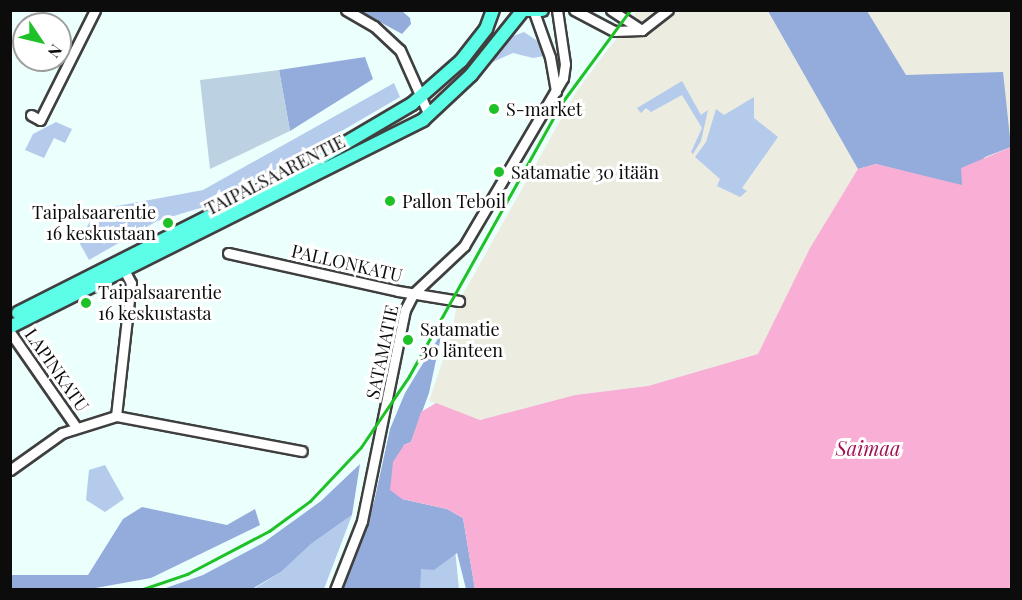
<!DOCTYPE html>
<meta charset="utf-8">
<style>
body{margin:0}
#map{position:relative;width:1022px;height:600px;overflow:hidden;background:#ebfffd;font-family:"Playfair Display",serif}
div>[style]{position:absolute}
.industrial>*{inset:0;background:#ecece0}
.green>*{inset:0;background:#b4cbeb}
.forest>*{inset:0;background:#93acdc}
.cemetery>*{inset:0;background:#bcd1e1}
.water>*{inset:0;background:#f8aed5}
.roads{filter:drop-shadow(2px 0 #3f3f3f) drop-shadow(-2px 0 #3f3f3f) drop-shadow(0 2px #3f3f3f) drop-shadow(0 -2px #3f3f3f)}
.minor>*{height:9px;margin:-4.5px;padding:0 4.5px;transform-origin:4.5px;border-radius:4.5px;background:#fff}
.major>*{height:12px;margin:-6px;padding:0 6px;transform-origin:6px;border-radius:6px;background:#5dfee7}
.rail>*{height:3px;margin:-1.5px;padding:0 1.5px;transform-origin:1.5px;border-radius:1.5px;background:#1fc128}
.dots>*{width:16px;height:16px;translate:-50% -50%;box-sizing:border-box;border:3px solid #fff;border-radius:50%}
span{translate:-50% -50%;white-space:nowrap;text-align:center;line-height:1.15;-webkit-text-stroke:6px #fff;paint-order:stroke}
.poi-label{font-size:18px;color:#0c0c0c}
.left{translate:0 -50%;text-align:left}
.right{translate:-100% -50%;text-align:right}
.street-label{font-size:18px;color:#0c0c0c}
.water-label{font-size:20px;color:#a21154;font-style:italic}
.frame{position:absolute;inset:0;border:12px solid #0c0c0c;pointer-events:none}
.north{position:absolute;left:12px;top:12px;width:60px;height:60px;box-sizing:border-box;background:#fff;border:2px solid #9e9e9e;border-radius:50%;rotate:125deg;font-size:16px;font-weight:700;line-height:24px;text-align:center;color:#0c0c0c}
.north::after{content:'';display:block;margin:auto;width:21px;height:27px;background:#1fc128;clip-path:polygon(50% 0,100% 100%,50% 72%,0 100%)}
</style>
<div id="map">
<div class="industrial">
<i style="clip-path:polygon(637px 11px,1011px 11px,1011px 147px,985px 157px,962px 186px,832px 217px,810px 248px,758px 354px,648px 386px,575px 395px,480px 420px,429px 401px,450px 339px,457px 305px,576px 92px)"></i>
</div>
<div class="green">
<i style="clip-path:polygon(524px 32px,539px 42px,544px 56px,533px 58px,513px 53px,484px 66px,505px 39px)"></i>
<i style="clip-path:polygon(682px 81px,701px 115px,708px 110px,701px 141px,693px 154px,691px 152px,702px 128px,682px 95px,651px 112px,646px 108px,641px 113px,637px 108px)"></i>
<i style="clip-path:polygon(394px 83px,400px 97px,261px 178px,207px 206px,157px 221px,89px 260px,79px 242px,96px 210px,203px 190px)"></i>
<i style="clip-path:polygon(754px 97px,754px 118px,778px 137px,742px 188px,747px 191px,740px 197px,717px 186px,720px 179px,695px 157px,706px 142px,716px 109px,724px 115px)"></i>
<i style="clip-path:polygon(56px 122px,72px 129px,65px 143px,54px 138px,44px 158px,25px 150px,33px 134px)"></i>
<i style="clip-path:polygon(105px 465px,124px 499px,105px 512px,86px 500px,89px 470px)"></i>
<i style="clip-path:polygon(352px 515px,324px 589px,252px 590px,281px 572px,311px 544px)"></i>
<i style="clip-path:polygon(454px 539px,459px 589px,396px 589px)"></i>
</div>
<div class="forest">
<i style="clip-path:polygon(360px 11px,402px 11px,410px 18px,411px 24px,402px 34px)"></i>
<i style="clip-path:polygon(768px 11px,867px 11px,906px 75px,1003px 72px,1011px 147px,985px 157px,962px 186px,876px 164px,858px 169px)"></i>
<i style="clip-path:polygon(365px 57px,373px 79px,290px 131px,279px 70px)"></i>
<i style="clip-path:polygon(442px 332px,429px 393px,411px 442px,404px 445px,400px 457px,402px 499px,447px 509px,463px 518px,475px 589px,466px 589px,457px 553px,434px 570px,421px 569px,420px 589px,342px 590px,374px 502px,390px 429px,405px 393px)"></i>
<i style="clip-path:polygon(360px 464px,352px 515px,311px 544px,281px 572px,252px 589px,163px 589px,203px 575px,263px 543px,321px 501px)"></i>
<i style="clip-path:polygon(142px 507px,227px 525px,255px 509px,260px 525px,151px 578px,90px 589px,11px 589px,11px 575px,88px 575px,123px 519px)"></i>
</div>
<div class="cemetery">
<i style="clip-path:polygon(279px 70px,290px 131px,210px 169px,200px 80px)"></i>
</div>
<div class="water">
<i style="clip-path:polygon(1011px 147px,1011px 589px,475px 589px,463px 518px,447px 509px,402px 499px,390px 490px,393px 462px,404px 445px,411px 442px,421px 412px,436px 403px,480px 420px,575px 395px,648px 386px,758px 354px,810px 248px,858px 169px,876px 164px,962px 185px,961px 168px)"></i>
</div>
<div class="roads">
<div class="minor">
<i style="left:346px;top:10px;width:32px;rotate:30deg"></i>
<i style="left:374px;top:26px;width:35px;rotate:43deg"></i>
<i style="left:400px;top:50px;width:71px;rotate:66deg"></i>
<i style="left:574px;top:10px;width:45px;rotate:27.7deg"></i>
<i style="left:614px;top:31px;width:28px;rotate:-2deg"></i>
<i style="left:642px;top:30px;width:33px;rotate:-38deg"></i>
<i style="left:611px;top:10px;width:37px;rotate:33deg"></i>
<i style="left:534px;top:12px;width:48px;rotate:70.4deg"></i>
<i style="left:550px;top:57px;width:35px;rotate:80deg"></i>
<i style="left:31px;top:115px;width:10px;rotate:29deg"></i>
<i style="left:40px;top:120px;width:123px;rotate:-63.4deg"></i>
<i style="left:228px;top:253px;width:174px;rotate:12.6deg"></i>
<i style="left:398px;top:291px;width:62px;rotate:9.3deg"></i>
<i style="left:10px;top:332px;width:116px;rotate:55.2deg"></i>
<i style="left:116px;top:416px;width:134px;rotate:-83.6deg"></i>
<i style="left:131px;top:283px;width:19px;rotate:-118deg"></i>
<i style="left:10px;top:470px;width:64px;rotate:-35.4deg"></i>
<i style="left:62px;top:433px;width:57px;rotate:-17.5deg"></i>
<i style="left:116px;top:416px;width:189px;rotate:10.7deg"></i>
<i style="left:335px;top:590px;width:74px;rotate:-68.6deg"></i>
<i style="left:362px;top:521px;width:215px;rotate:-78.5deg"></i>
<i style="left:405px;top:310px;width:18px;rotate:-63deg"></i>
<i style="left:413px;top:294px;width:70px;rotate:-43.3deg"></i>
<i style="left:464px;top:246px;width:195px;rotate:-59.5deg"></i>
<i style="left:563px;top:78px;width:14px;rotate:-82deg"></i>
<i style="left:565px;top:64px;width:55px;rotate:-98.4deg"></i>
</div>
<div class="major">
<i style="left:525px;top:10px;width:17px"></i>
<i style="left:18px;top:313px;width:308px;rotate:-26.8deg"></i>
<i style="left:293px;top:174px;width:138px;rotate:-30.5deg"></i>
<i style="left:412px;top:104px;width:65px;rotate:-41.3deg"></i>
<i style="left:461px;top:61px;width:41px;rotate:-52deg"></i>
<i style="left:486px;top:29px;width:20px;rotate:-70deg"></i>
<i style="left:10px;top:327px;width:462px;rotate:-26.6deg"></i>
<i style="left:423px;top:120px;width:66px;rotate:-43.2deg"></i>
<i style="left:471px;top:75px;width:83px;rotate:-51.3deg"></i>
</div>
</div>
<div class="rail">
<i style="left:140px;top:590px;width:50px;rotate:-18.8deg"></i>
<i style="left:187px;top:574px;width:93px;rotate:-27.7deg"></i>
<i style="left:269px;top:531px;width:51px;rotate:-36.2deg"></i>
<i style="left:310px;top:501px;width:74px;rotate:-46.6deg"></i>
<i style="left:361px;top:447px;width:86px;rotate:-55.9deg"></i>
<i style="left:409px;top:376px;width:315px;rotate:-60.8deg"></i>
<i style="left:563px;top:101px;width:113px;rotate:-53.6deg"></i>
</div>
<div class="dots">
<i style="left:494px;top:109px;background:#1fc128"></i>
<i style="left:499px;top:172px;background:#1fc128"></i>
<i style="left:390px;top:201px;background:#1fc128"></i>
<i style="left:168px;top:223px;background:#1fc128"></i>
<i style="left:86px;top:303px;background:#1fc128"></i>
<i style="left:408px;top:340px;background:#1fc128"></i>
</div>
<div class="poi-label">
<span class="left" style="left:506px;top:109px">S-market</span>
<span class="left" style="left:511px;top:172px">Satamatie 30 itään</span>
<span class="left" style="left:402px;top:201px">Pallon Teboil</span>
<span class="right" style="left:156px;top:223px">Taipalsaarentie<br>16 keskustaan</span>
<span class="left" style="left:98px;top:303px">Taipalsaarentie<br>16 keskustasta</span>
<span class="left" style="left:420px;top:340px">Satamatie<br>30 länteen</span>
</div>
<div class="street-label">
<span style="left:275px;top:175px;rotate:-27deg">TAIPALSAARENTIE</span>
<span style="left:347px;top:263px;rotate:13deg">PALLONKATU</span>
<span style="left:382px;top:352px;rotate:-78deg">SATAMATIE</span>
<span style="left:57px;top:370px;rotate:55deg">LAPINKATU</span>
</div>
<div class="water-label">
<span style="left:868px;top:447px">Saimaa</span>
</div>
<div class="frame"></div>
<div class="north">N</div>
</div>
